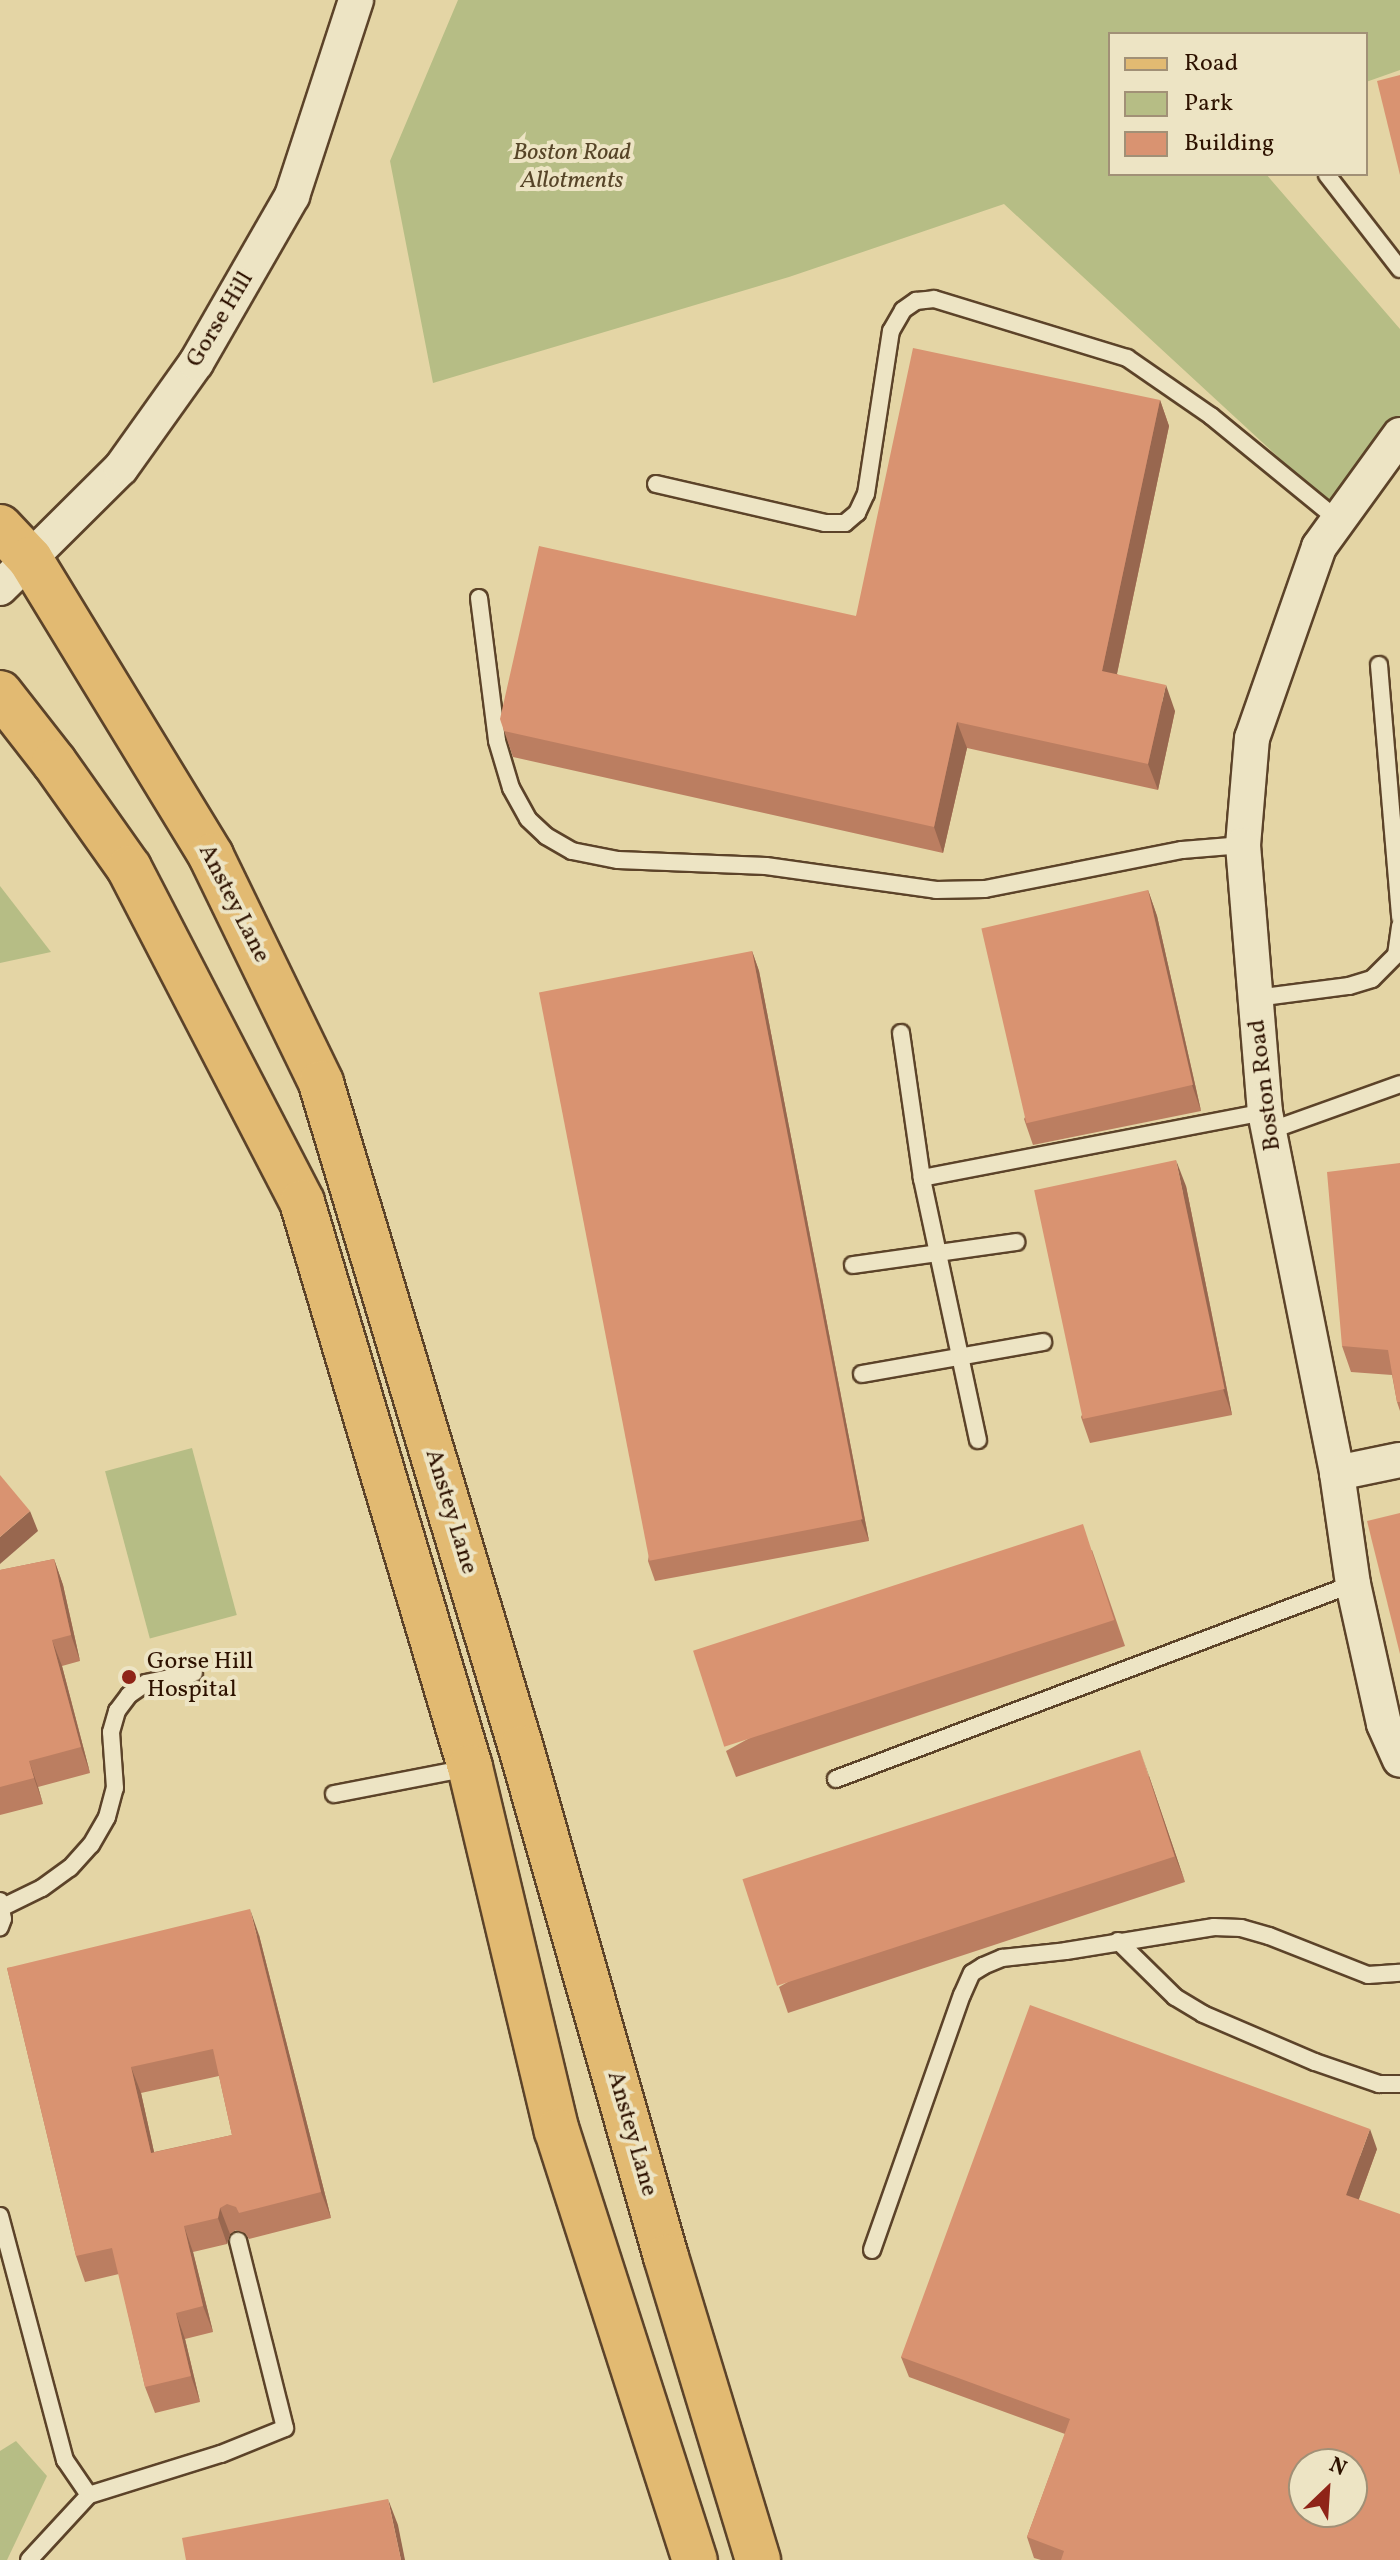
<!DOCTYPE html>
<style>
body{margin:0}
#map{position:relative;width:1400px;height:2560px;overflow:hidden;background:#e4d5a5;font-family:Vollkorn,serif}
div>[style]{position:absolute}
.green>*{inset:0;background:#b6bd85;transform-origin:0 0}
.roads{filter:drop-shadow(2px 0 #5c4329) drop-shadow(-2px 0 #5c4329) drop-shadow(0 2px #5c4329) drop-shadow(0 -2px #5c4329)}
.service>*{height:16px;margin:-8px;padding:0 8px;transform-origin:8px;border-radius:8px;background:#ede4c4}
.minor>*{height:34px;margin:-17px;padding:0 17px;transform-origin:17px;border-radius:17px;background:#ede4c4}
.primary>*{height:44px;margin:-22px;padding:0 22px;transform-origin:22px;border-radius:22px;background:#e2ba72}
.wall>*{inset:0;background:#bb7e61}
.shaded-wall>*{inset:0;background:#98674f}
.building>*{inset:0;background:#d99371;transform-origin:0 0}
.dots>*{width:22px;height:22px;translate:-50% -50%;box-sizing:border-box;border:4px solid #ede4c4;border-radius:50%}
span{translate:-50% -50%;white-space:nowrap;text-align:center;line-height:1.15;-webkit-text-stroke:8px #ede4c4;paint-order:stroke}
.park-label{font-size:24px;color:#574528;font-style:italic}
.street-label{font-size:24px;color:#2e1200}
.poi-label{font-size:24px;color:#2e1200}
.left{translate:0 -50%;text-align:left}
.legend{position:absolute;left:1108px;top:32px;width:260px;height:144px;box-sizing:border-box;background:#ede4c4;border:2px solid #a19076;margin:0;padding:10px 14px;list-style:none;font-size:24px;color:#2e1200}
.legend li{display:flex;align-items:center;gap:16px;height:40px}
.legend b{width:40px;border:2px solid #a19076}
.north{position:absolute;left:1288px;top:2448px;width:80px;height:80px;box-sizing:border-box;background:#ede4c4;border:2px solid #a19076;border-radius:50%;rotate:25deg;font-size:22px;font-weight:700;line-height:32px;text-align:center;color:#2e1200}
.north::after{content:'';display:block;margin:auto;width:28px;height:36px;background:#8f2418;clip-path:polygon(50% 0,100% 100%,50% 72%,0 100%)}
</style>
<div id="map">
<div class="green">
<i style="clip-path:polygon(458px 0,1400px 0,1400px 70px,1366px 82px,1366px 34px,1110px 34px,1110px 174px,1266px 174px,1400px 329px,1400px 423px,1327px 502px,1004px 204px,789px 277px,433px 383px,390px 161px)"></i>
<i style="clip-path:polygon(0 886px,51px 952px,0 963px)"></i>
<i style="left:192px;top:1448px;width:173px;height:90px;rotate:75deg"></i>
<i style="clip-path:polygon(16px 2441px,47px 2476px,7px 2560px,0 2560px,0 2451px)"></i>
</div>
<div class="roads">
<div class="service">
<i style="left:1327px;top:175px;width:119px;rotate:52.2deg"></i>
<i style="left:656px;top:484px;width:173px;rotate:13deg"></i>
<i style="left:825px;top:523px;width:20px"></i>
<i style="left:845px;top:523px;width:16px;rotate:-40deg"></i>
<i style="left:857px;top:513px;width:21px;rotate:-65deg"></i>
<i style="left:866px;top:494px;width:165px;rotate:-81.3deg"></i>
<i style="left:891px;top:331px;width:24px;rotate:-60deg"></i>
<i style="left:903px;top:310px;width:16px;rotate:-35deg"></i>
<i style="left:916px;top:301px;width:18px;rotate:-6deg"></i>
<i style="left:934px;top:299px;width:202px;rotate:17deg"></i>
<i style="left:1127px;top:358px;width:102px;rotate:34.6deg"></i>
<i style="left:1211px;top:416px;width:164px;rotate:39.3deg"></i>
<i style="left:479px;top:598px;width:144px;rotate:82.8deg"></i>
<i style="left:497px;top:741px;width:49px;rotate:73.4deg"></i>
<i style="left:511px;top:788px;width:35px;rotate:61deg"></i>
<i style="left:528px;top:819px;width:25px;rotate:43deg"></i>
<i style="left:546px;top:836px;width:30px;rotate:30deg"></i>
<i style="left:572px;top:851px;width:47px;rotate:11.1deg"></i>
<i style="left:618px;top:860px;width:148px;rotate:2.3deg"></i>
<i style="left:766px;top:866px;width:172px;rotate:8deg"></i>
<i style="left:936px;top:890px;width:49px;rotate:-1.2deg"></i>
<i style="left:985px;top:889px;width:201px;rotate:-11.2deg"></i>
<i style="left:1182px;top:850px;width:61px;rotate:-4.7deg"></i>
<i style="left:1379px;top:665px;width:253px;rotate:85.2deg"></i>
<i style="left:1256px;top:998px;width:94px;rotate:-7.4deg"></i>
<i style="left:1349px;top:986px;width:24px;rotate:-17deg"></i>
<i style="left:1372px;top:979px;width:34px;rotate:-45deg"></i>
<i style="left:1396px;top:955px;width:30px;rotate:-82deg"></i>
<i style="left:901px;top:1033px;width:147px;rotate:81.8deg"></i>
<i style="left:1269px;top:1131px;width:139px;rotate:-19.7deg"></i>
<i style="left:853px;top:1265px;width:165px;rotate:-8deg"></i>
<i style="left:862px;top:1374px;width:184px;rotate:-10deg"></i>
<i style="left:978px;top:1440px;width:268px;rotate:-102.1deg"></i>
<i style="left:922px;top:1178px;width:349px;rotate:-10.9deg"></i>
<i style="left:836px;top:1779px;width:553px;rotate:-20.67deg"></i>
<i style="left:334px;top:1794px;width:136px;rotate:-11deg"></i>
<i style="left:0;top:1901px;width:18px;rotate:81deg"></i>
<i style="left:3px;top:1919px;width:9px;rotate:111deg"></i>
<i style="left:3px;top:1907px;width:43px;rotate:-26deg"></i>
<i style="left:42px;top:1888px;width:34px;rotate:-36deg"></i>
<i style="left:70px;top:1868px;width:31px;rotate:-48deg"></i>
<i style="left:91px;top:1845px;width:32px;rotate:-60deg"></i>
<i style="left:107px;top:1817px;width:30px;rotate:-75deg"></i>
<i style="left:115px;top:1788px;width:56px;rotate:-94.1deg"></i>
<i style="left:111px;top:1732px;width:22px;rotate:-74deg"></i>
<i style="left:117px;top:1711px;width:20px;rotate:-53deg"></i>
<i style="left:129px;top:1695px;width:21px;rotate:-35deg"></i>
<i style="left:146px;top:1683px;width:49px;rotate:-11.8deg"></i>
<i style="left:1118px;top:1941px;width:80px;rotate:44.5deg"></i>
<i style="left:1175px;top:1997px;width:33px;rotate:31deg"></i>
<i style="left:1203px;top:2014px;width:122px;rotate:23.2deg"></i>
<i style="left:1315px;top:2062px;width:68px;rotate:19deg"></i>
<i style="left:1379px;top:2084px;width:21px"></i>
<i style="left:0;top:2216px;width:253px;rotate:75.1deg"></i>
<i style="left:65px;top:2460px;width:42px;rotate:55.6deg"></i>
<i style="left:872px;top:2250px;width:270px;rotate:-70.6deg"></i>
<i style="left:962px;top:1995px;width:24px;rotate:-66deg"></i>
<i style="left:972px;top:1973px;width:13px;rotate:-32deg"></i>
<i style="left:983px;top:1966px;width:21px;rotate:-23deg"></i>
<i style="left:1002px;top:1958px;width:64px;rotate:-6.2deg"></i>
<i style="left:1066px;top:1951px;width:150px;rotate:-9.2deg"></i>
<i style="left:1214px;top:1927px;width:27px;rotate:2deg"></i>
<i style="left:1241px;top:1928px;width:29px;rotate:16deg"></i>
<i style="left:1269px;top:1936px;width:106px;rotate:21.5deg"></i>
<i style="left:1368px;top:1975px;width:32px;rotate:-4deg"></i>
<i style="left:29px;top:2560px;width:88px;rotate:-47.3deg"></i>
<i style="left:89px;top:2495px;width:138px;rotate:-17.3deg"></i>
<i style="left:221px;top:2454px;width:69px;rotate:-22.1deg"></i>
<i style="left:285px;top:2428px;width:193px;rotate:-104.1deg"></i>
</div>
<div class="minor">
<i style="left:1400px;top:435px;width:138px;rotate:125.9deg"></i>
<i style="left:1319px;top:547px;width:202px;rotate:109.3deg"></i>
<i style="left:1252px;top:738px;width:107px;rotate:94.8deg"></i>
<i style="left:1243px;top:845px;width:268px;rotate:85.3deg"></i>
<i style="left:1265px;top:1112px;width:368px;rotate:78.7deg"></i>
<i style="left:1337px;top:1473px;width:112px;rotate:81.8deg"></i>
<i style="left:1353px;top:1584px;width:143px;rotate:77.5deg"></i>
<i style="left:1384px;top:1724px;width:39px;rotate:66deg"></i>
<i style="left:0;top:588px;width:170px;rotate:-44.8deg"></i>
<i style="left:121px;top:468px;width:129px;rotate:-54.5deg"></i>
<i style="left:196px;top:363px;width:193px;rotate:-60.1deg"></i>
<i style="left:292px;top:196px;width:206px;rotate:-71.9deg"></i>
<i style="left:1337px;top:1473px;width:64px;rotate:-11.7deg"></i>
</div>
<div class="primary">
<i style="left:0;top:527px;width:44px;rotate:46.8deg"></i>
<i style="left:30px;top:559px;width:348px;rotate:58.6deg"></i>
<i style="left:211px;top:856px;width:252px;rotate:64.1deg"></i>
<i style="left:321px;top:1083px;width:694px;rotate:73.26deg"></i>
<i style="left:521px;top:1748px;width:529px;rotate:74.1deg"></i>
<i style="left:666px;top:2257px;width:317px;rotate:73.1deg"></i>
<i style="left:0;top:693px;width:88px;rotate:52deg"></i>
<i style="left:54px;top:762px;width:130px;rotate:54.7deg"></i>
<i style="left:129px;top:868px;width:376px;rotate:62.6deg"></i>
<i style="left:302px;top:1202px;width:589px;rotate:73.44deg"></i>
<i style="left:470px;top:1767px;width:374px;rotate:76.6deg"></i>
<i style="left:557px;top:2131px;width:451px;rotate:72.2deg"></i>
</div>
</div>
<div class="wall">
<i style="clip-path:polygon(1160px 400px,1169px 426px,1117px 674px,1175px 711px,1158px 790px,967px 748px,943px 853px,513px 757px,504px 731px,856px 616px)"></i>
<i style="clip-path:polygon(1148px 890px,1157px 916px,1201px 1111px,1033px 1145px,1024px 1119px)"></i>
<i style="clip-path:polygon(752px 951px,759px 971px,869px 1541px,655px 1581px,648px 1561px)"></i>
<i style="clip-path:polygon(1400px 1163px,1400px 1411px,1397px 1402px,1392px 1375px,1351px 1372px,1342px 1346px)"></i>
<i style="clip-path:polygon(1186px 1186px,1232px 1415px,1090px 1443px,1081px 1417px)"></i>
<i style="clip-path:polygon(1092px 1550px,1125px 1646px,736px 1777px,726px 1751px)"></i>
<i style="clip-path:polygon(54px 1559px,63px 1585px,80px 1661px,62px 1666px,90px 1773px,38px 1787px,43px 1804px,0 1815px,0 1570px)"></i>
<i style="clip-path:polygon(1149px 1776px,1185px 1882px,788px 2013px,779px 1987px)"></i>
<i style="clip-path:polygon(evenodd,259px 1935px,331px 2218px,249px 2239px,245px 2233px,236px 2230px,230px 2234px,227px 2244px,193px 2252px,213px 2332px,185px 2339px,200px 2402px,155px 2413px,145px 2387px,119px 2274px,85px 2282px,76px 2256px,7px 1968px,259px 1935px,219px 2076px,232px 2135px,154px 2152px,141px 2093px,219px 2076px)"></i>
<i style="clip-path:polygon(1377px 2149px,1359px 2199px,1400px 2560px,1041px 2560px,1034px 2558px,1027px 2537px,1065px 2434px,909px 2377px,901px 2357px)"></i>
</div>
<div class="shaded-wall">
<i style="clip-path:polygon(1160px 400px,1169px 426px,1112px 697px,1102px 671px)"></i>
<i style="clip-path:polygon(1166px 685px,1175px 711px,1158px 790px,1148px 764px)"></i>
<i style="clip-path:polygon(957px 722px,967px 748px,943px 853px,934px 827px)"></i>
<i style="clip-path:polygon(1148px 890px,1157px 916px,1201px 1111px,1192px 1085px)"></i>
<i style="clip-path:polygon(752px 951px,759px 971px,869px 1541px,861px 1520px)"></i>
<i style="clip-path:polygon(1176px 1160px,1186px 1186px,1232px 1415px,1223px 1389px)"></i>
<i style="clip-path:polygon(30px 1511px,38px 1531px,0 1564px,0 1537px)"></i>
<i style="clip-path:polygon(54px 1559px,63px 1585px,80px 1661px,71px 1635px)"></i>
<i style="clip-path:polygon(52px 1640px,62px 1666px,90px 1773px,81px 1747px)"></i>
<i style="clip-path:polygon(1140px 1750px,1149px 1776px,1185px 1882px,1175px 1856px)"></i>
<i style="clip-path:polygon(29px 1761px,38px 1787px,43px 1804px,34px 1778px)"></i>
<i style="clip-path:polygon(250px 1909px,259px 1935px,331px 2218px,321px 2192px)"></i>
<i style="clip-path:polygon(131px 2067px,141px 2093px,160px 2179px,151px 2153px)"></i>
<i style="clip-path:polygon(1370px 2129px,1377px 2149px,1353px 2215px,1346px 2195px)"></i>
<i style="clip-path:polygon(220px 2208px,230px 2234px,227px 2244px,218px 2218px)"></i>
<i style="clip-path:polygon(184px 2226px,193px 2252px,213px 2332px,203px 2306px)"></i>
<i style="clip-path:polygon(176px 2313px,185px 2339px,200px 2402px,191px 2376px)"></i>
<i style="clip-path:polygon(388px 2499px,398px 2525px,405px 2560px,401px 2560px)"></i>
</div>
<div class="building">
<i style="clip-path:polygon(1400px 75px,1400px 175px,1377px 81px)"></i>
<i style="clip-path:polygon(913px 348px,1160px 400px,1102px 671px,1166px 685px,1148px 764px,957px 722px,934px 827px,504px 731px,500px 719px,539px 546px,856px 616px)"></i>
<i style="left:1148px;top:890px;width:200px;height:171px;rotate:77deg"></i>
<i style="left:752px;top:951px;width:579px;height:217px;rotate:79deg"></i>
<i style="left:1176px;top:1160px;width:234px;height:145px;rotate:78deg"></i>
<i style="clip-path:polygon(1400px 1163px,1400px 1402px,1397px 1402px,1388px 1350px,1342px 1346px,1327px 1172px)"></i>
<i style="clip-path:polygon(0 1475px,30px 1511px,0 1537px)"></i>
<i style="clip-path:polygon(1400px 1513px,1400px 1654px,1367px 1521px)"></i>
<i style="left:1083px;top:1524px;width:101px;height:410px;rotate:72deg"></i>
<i style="clip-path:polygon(54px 1559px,71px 1635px,52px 1640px,81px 1747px,29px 1761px,34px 1778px,0 1787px,0 1570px)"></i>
<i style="left:1140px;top:1750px;width:112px;height:418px;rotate:72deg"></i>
<i style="clip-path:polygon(evenodd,250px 1909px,321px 2192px,239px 2213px,236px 2207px,227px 2204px,220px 2208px,218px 2218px,184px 2226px,203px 2306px,176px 2313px,191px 2376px,145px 2387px,112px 2248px,76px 2256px,7px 1968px,250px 1909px,213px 2049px,232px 2135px,151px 2153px,131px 2067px,213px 2049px)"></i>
<i style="clip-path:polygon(evenodd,1030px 2005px,1370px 2129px,1346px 2195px,1400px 2214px,1400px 2560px,1061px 2560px,1064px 2551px,1027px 2537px,1070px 2419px,901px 2357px,1030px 2005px,1304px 2464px,1352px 2464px,1352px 2512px,1304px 2512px,1304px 2464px)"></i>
<i style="clip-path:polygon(388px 2499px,401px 2560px,186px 2560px,182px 2538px)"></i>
</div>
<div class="dots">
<i style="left:129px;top:1677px;background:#8f2418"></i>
</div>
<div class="park-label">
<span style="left:572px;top:168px">Boston Road<br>Allotments</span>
</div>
<div class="street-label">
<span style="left:221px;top:320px;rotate:-59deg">Gorse Hill</span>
<span style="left:233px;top:904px;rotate:63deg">Anstey Lane</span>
<span style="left:1266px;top:1085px;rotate:-97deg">Boston Road</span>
<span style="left:450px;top:1512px;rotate:73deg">Anstey Lane</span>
<span style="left:631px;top:2134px;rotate:74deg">Anstey Lane</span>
</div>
<div class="poi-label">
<span class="left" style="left:147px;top:1677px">Gorse Hill<br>Hospital</span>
</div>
<ul class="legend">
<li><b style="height:10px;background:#e2ba72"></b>Road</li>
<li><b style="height:22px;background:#b6bd85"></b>Park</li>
<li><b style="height:22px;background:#d99371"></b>Building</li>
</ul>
<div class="north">N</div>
</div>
